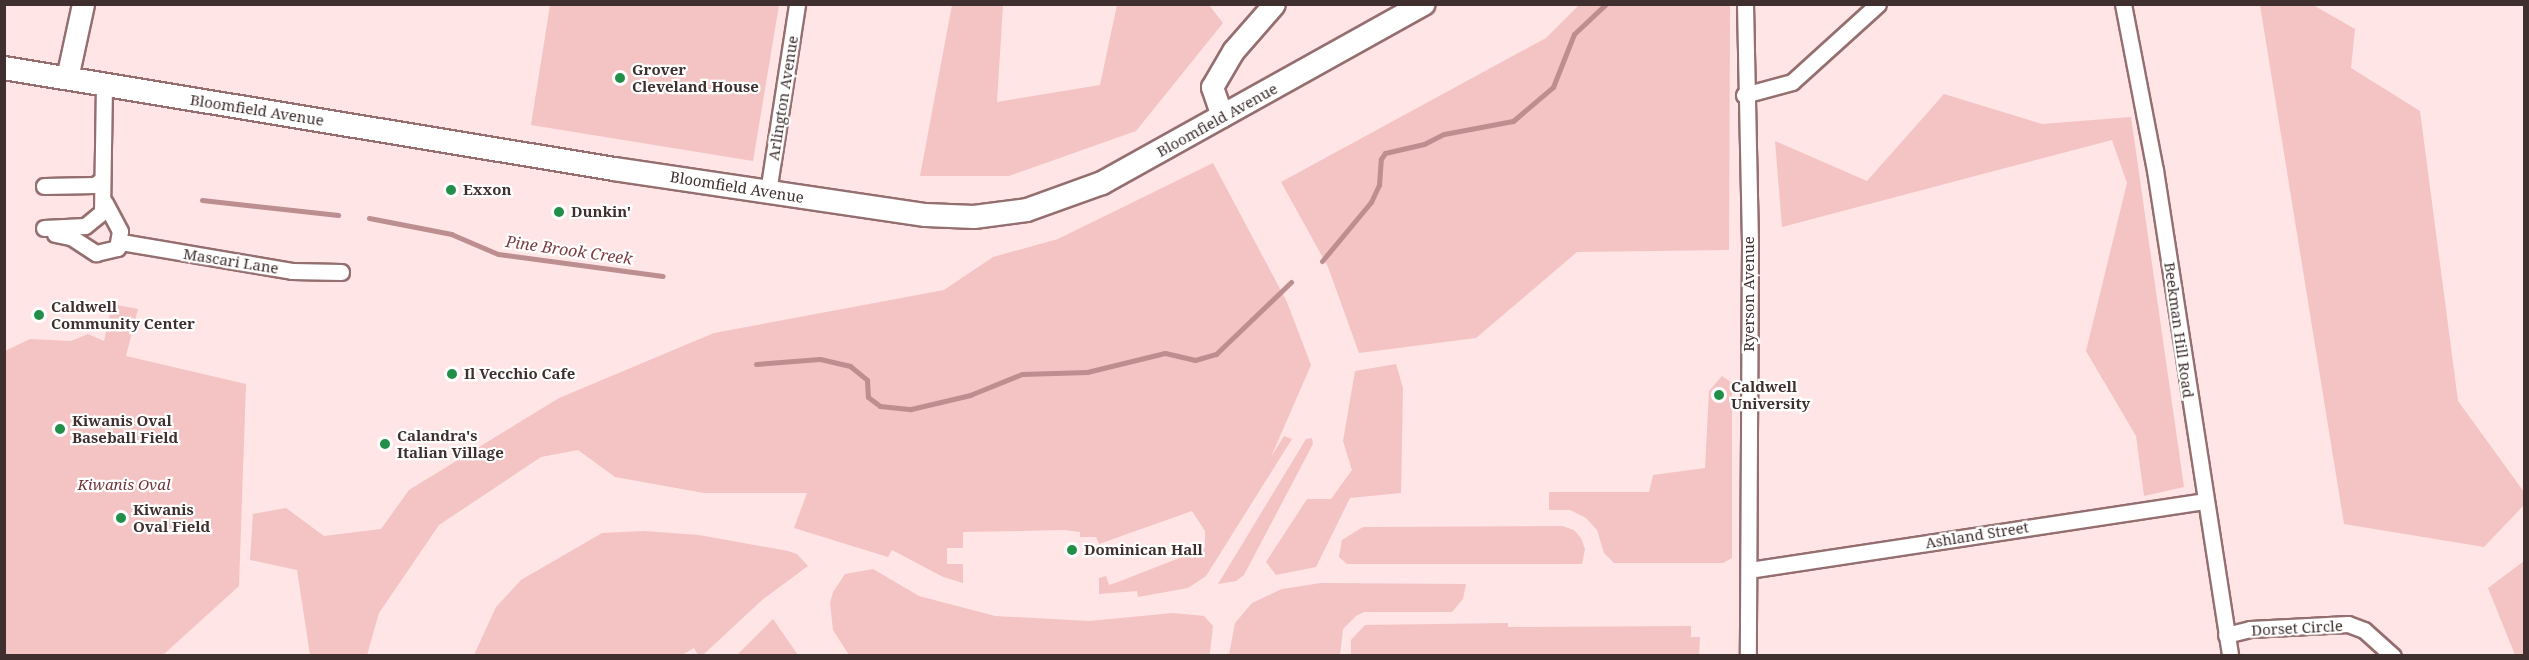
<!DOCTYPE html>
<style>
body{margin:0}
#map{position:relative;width:2529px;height:660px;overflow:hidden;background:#ffe5e5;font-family:"Noto Serif",serif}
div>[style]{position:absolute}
.green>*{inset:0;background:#f4c3c4}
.stream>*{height:5px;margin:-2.5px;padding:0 2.5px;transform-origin:2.5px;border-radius:2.5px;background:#bd8e90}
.roads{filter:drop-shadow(2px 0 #956f70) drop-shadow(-2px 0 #956f70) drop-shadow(0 2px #956f70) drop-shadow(0 -2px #956f70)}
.street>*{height:15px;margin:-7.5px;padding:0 7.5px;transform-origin:7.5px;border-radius:7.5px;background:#fff}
.secondary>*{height:21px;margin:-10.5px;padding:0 10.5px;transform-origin:10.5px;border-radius:10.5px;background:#fff}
.primary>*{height:22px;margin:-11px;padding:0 11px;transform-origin:11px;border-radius:11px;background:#fff}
.dots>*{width:16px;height:16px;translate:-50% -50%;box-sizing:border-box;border:3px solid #fff;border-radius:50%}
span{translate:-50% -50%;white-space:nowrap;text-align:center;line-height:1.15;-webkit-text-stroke:4.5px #fff;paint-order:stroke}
.poi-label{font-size:15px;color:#3f2f2f;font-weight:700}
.left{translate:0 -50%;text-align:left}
.street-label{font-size:15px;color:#3f2f2f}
.park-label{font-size:15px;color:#703338;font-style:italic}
.water-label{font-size:16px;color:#7a3c40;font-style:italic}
.frame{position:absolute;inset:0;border:6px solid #3f2f2f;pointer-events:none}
</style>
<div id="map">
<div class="green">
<i style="clip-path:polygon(550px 5px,779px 5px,753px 161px,531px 125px)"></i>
<i style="clip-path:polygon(952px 5px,1003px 5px,997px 102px,1100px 85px,1117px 5px,1209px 5px,1223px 23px,1136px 131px,1009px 176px,920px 176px)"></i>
<i style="clip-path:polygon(1579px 5px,1730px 5px,1729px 250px,1577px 252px,1476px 338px,1359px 353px,1328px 267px,1281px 182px,1546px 38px)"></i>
<i style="clip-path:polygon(2260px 5px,2313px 5px,2355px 29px,2351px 68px,2420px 111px,2458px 401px,2524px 492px,2524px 505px,2484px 547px,2344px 524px)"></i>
<i style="clip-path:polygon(1944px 94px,2042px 124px,2131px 117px,2184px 487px,2144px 496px,2136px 436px,2086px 351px,2127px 183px,2112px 140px,1782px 227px,1775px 141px,1867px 181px)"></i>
<i style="clip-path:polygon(1213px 163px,1287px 302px,1311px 365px,1271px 457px,1284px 436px,1292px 439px,1206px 576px,1188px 588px,1138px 597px,1137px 591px,1099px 594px,1099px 578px,1106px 576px,1109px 585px,1118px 582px,1205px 548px,1205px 531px,1192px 511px,1099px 544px,1096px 537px,1080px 537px,1080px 532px,1064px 530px,963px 532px,963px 548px,947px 548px,947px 564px,963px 564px,963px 583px,943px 577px,892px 550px,888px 557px,794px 528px,807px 493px,704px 493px,615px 477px,578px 450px,541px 457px,439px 525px,379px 613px,367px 655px,310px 655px,297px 570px,250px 560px,253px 514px,286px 508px,324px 536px,381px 529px,409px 490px,559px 398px,714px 333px,944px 290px,993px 257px,1058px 239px)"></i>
<i style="clip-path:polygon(112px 304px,138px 309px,126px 356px,246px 384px,239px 586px,163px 655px,5px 655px,5px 351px,30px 339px,71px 341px,88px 334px,104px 341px)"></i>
<i style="clip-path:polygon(1396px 364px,1403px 388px,1401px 493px,1350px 498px,1316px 567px,1276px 575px,1266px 562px,1307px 499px,1331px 499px,1352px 470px,1343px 441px,1355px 371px)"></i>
<i style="clip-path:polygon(1722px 376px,1732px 383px,1732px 558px,1723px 563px,1614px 563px,1604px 553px,1597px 530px,1586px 518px,1570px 510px,1549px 510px,1549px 492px,1649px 492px,1653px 475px,1705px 468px,1709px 391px)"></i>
<i style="clip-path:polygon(1312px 438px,1313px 444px,1244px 575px,1236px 581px,1218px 584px,1306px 439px)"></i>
<i style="clip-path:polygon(1562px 526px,1574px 530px,1581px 538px,1585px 549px,1582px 564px,1347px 564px,1339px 557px,1342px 540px,1363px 527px)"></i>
<i style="clip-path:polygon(644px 531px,699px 535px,788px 551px,797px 554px,808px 566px,762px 600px,703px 655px,698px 655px,694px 648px,680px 656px,474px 655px,496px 607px,521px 580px,602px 533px)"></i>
<i style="clip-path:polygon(2524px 561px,2524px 655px,2515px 655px,2488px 588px)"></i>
<i style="clip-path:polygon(873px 569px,919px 596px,995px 616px,1089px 621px,1173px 613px,1204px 616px,1213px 626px,1210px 652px,1209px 656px,849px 655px,833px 630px,830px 603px,833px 592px,845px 574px)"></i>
<i style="clip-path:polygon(1321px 583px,1466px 584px,1463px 599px,1452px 612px,1364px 612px,1356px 616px,1343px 629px,1340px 655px,1229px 655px,1235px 623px,1252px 603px,1282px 589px)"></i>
<i style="clip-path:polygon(773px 619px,798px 655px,737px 655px)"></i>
<i style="clip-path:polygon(1508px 623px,1508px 627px,1691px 626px,1691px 637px,1700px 637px,1699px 655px,1351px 655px,1351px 640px,1365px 625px)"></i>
</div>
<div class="stream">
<i style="left:202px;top:200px;width:137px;rotate:6.3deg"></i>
<i style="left:369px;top:218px;width:84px;rotate:11deg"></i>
<i style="left:451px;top:234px;width:51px;rotate:23.1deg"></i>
<i style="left:498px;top:254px;width:166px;rotate:7.6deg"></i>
<i style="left:1322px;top:261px;width:77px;rotate:-50.3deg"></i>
<i style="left:1371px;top:202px;width:19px;rotate:-65deg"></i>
<i style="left:1379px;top:185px;width:26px;rotate:-86deg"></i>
<i style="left:1381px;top:159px;width:7px;rotate:-56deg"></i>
<i style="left:1385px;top:153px;width:40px;rotate:-13deg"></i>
<i style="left:1424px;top:144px;width:22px;rotate:-27deg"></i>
<i style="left:1444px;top:134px;width:70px;rotate:-10.7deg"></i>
<i style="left:1513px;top:121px;width:52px;rotate:-40.4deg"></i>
<i style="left:1553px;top:87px;width:57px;rotate:-68.4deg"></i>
<i style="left:1574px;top:34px;width:44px;rotate:-43.2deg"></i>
<i style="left:756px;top:364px;width:64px;rotate:-4.5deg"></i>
<i style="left:820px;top:359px;width:31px;rotate:13deg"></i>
<i style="left:850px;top:366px;width:22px;rotate:39deg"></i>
<i style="left:867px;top:380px;width:17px;rotate:87deg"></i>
<i style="left:868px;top:397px;width:15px;rotate:37deg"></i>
<i style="left:880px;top:406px;width:31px;rotate:6deg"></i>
<i style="left:911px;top:409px;width:61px;rotate:-13.3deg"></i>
<i style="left:970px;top:395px;width:56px;rotate:-22deg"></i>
<i style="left:1022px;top:374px;width:65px;rotate:-1.8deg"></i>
<i style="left:1087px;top:372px;width:80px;rotate:-13.7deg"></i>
<i style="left:1165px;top:353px;width:31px;rotate:13deg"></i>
<i style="left:1195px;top:360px;width:22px;rotate:-16deg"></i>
<i style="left:1216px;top:354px;width:104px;rotate:-43.8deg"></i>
</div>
<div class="roads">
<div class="street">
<i style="left:1745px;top:4px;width:240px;rotate:88.8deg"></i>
<i style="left:1750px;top:244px;width:412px;rotate:90.3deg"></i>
<i style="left:2123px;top:4px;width:169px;rotate:79.1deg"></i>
<i style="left:2155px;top:170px;width:492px;rotate:81.2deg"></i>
<i style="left:1744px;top:95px;width:50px;rotate:-15.2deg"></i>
<i style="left:1792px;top:82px;width:116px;rotate:-42.2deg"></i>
<i style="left:44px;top:186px;width:51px;rotate:-1.1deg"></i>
<i style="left:95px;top:185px;width:6px;rotate:-39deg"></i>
<i style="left:768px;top:192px;width:190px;rotate:-81.2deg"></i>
<i style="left:44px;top:228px;width:41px;rotate:-2.8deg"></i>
<i style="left:85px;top:226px;width:22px;rotate:-39deg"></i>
<i style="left:102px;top:212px;width:128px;rotate:-89.1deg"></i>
<i style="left:55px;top:234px;width:16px;rotate:11deg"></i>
<i style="left:71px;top:237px;width:30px;rotate:33deg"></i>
<i style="left:96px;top:253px;width:22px;rotate:-13deg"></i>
<i style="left:117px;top:248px;width:17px;rotate:-80deg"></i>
<i style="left:120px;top:231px;width:32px;rotate:-118deg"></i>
<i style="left:121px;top:242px;width:173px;rotate:9.6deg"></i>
<i style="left:292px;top:271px;width:49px;rotate:1.2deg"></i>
<i style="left:1749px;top:570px;width:461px;rotate:-8.6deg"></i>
<i style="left:2226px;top:635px;width:25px;rotate:-14deg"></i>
<i style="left:2250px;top:629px;width:98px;rotate:-2.9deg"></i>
<i style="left:2348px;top:624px;width:17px;rotate:21deg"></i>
<i style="left:2364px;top:630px;width:39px;rotate:42deg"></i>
</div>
<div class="secondary">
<i style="left:67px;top:78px;width:76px;rotate:-77.8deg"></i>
<i style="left:1222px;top:116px;width:31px;rotate:-109deg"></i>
<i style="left:1212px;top:87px;width:42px;rotate:-59.7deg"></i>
<i style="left:1233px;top:51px;width:62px;rotate:-48.9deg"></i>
</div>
<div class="primary">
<i style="left:4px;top:68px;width:618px;rotate:9.4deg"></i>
<i style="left:614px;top:169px;width:315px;rotate:8.4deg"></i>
<i style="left:926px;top:215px;width:48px;rotate:2.4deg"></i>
<i style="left:974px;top:217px;width:53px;rotate:-7.5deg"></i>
<i style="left:1027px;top:210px;width:80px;rotate:-19.8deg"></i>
<i style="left:1102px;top:183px;width:368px;rotate:-29.1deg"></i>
</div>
</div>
<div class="dots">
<i style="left:620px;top:78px;background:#218f48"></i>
<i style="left:451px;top:190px;background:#218f48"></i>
<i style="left:559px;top:212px;background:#218f48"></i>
<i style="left:39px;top:315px;background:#218f48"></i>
<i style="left:452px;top:374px;background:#218f48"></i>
<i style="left:1719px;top:395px;background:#218f48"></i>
<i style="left:60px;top:429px;background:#218f48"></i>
<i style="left:385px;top:444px;background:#218f48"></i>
<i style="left:121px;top:518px;background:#218f48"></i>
<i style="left:1072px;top:550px;background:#218f48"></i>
</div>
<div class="poi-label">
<span class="left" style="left:632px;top:78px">Grover<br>Cleveland House</span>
<span class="left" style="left:463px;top:190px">Exxon</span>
<span class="left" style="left:571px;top:212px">Dunkin'</span>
<span class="left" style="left:51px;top:315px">Caldwell<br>Community Center</span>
<span class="left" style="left:464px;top:374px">Il Vecchio Cafe</span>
<span class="left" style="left:1731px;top:395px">Caldwell<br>University</span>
<span class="left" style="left:72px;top:429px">Kiwanis Oval<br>Baseball Field</span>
<span class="left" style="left:397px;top:444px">Calandra's<br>Italian Village</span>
<span class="left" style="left:133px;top:518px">Kiwanis<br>Oval Field</span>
<span class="left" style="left:1084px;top:550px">Dominican Hall</span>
</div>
<div class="street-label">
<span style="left:783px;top:98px;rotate:-81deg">Arlington Avenue</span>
<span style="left:257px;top:110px;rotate:9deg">Bloomfield Avenue</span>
<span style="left:1217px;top:120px;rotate:-29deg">Bloomfield Avenue</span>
<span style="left:737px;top:187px;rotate:9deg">Bloomfield Avenue</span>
<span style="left:231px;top:261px;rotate:9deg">Mascari Lane</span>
<span style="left:1749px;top:294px;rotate:-90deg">Ryerson Avenue</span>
<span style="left:2179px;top:330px;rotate:82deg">Beekman Hill Road</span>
<span style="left:1977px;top:535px;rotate:-9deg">Ashland Street</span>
<span style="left:2297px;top:628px;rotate:-3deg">Dorset Circle</span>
</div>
<div class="park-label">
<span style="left:124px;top:485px">Kiwanis Oval</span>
</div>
<div class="water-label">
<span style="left:569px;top:250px;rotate:8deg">Pine Brook Creek</span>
</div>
<div class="frame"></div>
</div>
